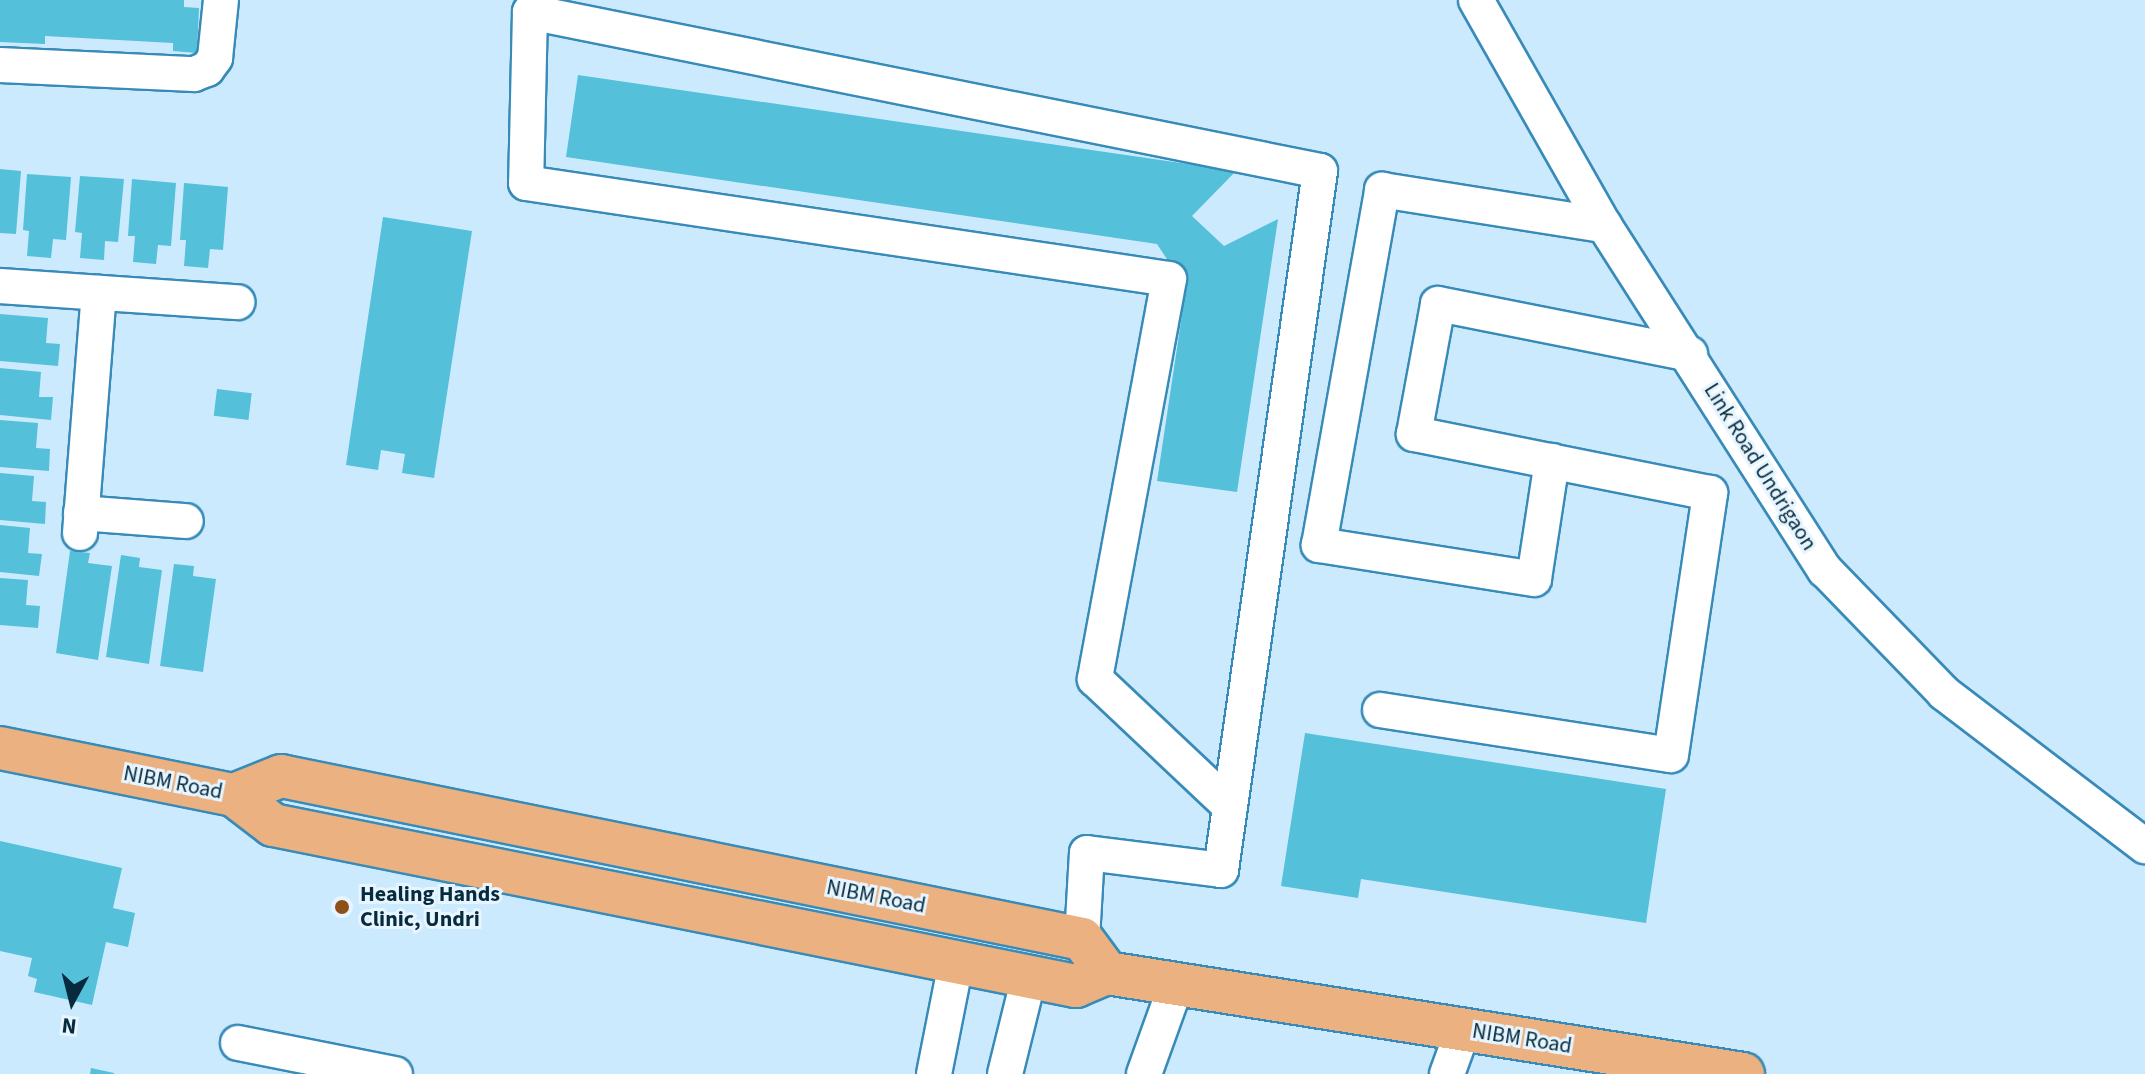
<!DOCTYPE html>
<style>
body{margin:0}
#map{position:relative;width:2145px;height:1074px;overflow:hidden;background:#cceafe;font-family:"Source Sans 3",sans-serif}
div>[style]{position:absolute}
.building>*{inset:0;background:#54c0da;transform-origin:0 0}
.roads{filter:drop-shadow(2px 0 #388bb8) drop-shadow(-2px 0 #388bb8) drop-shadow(0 2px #388bb8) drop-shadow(0 -2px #388bb8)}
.minor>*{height:34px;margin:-17px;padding:0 17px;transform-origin:17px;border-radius:17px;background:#fff}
.major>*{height:42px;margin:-21px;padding:0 21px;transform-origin:21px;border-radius:21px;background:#ebb180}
.dots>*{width:22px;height:22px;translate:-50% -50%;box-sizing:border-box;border:4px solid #e6f5ff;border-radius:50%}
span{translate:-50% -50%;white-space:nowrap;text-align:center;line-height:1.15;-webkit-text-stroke:6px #e6f5ff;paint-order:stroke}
.street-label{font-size:22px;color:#072b3d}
.poi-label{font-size:22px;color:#072b3d;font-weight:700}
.left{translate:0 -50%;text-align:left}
.north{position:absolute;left:32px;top:962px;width:80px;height:80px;-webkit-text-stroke:6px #e6f5ff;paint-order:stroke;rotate:187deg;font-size:22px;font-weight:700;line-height:32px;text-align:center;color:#072b3d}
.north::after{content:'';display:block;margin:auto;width:28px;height:36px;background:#072b3d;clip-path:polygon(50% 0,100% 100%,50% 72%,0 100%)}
</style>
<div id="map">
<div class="building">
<i style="clip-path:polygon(0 0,184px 0,184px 7px,199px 8px,197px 53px,173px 51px,173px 43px,45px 36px,45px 44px,0 42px)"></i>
<i style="clip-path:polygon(578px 75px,1236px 171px,1192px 216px,1224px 246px,1278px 219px,1237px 492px,1157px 481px,1186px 288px,1157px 244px,566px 157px)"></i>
<i style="clip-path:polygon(0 169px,21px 171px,16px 234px,0 233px)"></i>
<i style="clip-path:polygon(27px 174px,71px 177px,66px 240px,53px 239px,51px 258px,27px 256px,29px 231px,23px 230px)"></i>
<i style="clip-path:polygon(80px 176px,124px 179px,118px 242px,105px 241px,104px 260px,80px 258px,82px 233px,75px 232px)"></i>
<i style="clip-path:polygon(132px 179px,176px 183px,171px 246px,158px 245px,156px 264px,133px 262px,135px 236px,128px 236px)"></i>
<i style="clip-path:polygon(184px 183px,228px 187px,223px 250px,210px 249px,208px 268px,184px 266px,186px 240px,180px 240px)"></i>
<i style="clip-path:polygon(383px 217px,472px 231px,434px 478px,402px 473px,405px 454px,381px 450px,378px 470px,346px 465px)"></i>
<i style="clip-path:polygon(0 314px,48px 318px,46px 343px,60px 344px,58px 366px,0 361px)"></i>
<i style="clip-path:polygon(0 368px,41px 372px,39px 397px,53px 397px,51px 420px,0 415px)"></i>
<i style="left:217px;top:389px;width:35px;height:27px;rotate:7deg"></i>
<i style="clip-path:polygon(0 420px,38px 423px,36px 448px,50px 449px,49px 471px,0 467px)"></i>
<i style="clip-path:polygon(0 473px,34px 476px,32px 501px,46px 502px,45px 524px,0 520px)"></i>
<i style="clip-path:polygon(0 525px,30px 528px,28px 553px,42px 554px,39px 576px,0 572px)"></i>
<i style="clip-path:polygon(70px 551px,90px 553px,88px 563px,112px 566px,98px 660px,56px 653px)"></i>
<i style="clip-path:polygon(121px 555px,140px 558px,139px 567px,162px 570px,149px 664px,106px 657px)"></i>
<i style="clip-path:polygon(174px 564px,194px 566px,193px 576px,216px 579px,203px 672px,160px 666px)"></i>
<i style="clip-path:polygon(0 578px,28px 580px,26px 605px,40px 606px,38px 628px,0 625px)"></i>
<i style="clip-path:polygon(1305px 733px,1666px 789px,1646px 923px,1361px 879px,1358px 898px,1281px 886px)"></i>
<i style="clip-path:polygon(0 841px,122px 868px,113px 908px,135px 913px,128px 947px,106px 942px,92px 1005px,34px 992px,37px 979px,28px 976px,32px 958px,0 951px)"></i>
<i style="clip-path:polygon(91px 1068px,114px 1073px,114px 1074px,90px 1074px)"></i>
</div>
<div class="roads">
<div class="minor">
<i style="left:1476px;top:0;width:259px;rotate:60.4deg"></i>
<i style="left:1604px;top:225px;width:410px;rotate:57.4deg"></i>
<i style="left:1825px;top:570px;width:171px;rotate:45.9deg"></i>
<i style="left:1944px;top:693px;width:253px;rotate:37.3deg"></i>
<i style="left:0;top:65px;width:194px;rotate:2.7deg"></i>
<i style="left:194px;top:74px;width:14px;rotate:-21deg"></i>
<i style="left:207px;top:69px;width:14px;rotate:-54deg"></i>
<i style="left:215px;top:58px;width:58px;rotate:-84.1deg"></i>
<i style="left:0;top:286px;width:238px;rotate:3.9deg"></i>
<i style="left:1552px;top:461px;width:119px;rotate:98.7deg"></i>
<i style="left:1534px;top:579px;width:218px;rotate:-171deg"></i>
<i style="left:1319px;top:545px;width:361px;rotate:-79.9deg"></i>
<i style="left:1382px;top:190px;width:225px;rotate:9deg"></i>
<i style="left:81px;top:513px;width:105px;rotate:4.4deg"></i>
<i style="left:80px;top:533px;width:241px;rotate:-85.5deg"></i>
<i style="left:1380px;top:710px;width:294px;rotate:8.8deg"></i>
<i style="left:1671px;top:755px;width:265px;rotate:-81.5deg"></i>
<i style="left:1710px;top:493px;width:302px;rotate:-168.7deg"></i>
<i style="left:1414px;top:434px;width:132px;rotate:-79.5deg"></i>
<i style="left:1438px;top:304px;width:257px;rotate:11.2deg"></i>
<i style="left:1082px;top:939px;width:86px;rotate:-86.7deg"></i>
<i style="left:1087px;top:853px;width:135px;rotate:7.2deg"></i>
<i style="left:1221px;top:870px;width:706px;rotate:-81.94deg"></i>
<i style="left:1320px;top:171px;width:806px;rotate:-168.62deg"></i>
<i style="left:530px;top:12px;width:171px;rotate:91.3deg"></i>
<i style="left:526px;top:183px;width:650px;rotate:8.49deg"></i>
<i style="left:1169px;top:279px;width:407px;rotate:100.5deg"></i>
<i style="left:1095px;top:679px;width:185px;rotate:43.3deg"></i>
<i style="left:238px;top:1043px;width:160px;rotate:11.2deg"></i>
<i style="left:934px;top:1074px;width:113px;rotate:-78.8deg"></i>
<i style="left:1005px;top:1074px;width:100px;rotate:-76.1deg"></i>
<i style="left:1144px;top:1074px;width:95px;rotate:-70.2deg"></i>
<i style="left:1447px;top:1074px;width:47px;rotate:-70deg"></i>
</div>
<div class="major">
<i style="left:0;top:748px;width:239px;rotate:11.4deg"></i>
<i style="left:234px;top:795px;width:51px;rotate:-22deg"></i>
<i style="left:281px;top:776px;width:817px;rotate:11.5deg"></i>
<i style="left:1082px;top:939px;width:42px;rotate:53.7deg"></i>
<i style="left:1107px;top:973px;width:644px;rotate:9.02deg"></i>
<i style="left:234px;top:795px;width:49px;rotate:37.6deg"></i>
<i style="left:273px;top:825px;width:819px;rotate:11.34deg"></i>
<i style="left:1076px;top:986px;width:34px;rotate:-23deg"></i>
</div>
</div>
<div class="dots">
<i style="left:342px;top:907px;background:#8f4f19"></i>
</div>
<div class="street-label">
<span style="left:1760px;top:467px;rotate:58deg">Link Road Undrigaon</span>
<span style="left:173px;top:783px;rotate:11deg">NIBM Road</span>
<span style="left:876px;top:897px;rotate:11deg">NIBM Road</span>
<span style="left:1522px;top:1039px;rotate:9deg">NIBM Road</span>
</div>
<div class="poi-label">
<span class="left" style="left:360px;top:907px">Healing Hands<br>Clinic, Undri</span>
</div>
<div class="north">N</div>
</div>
